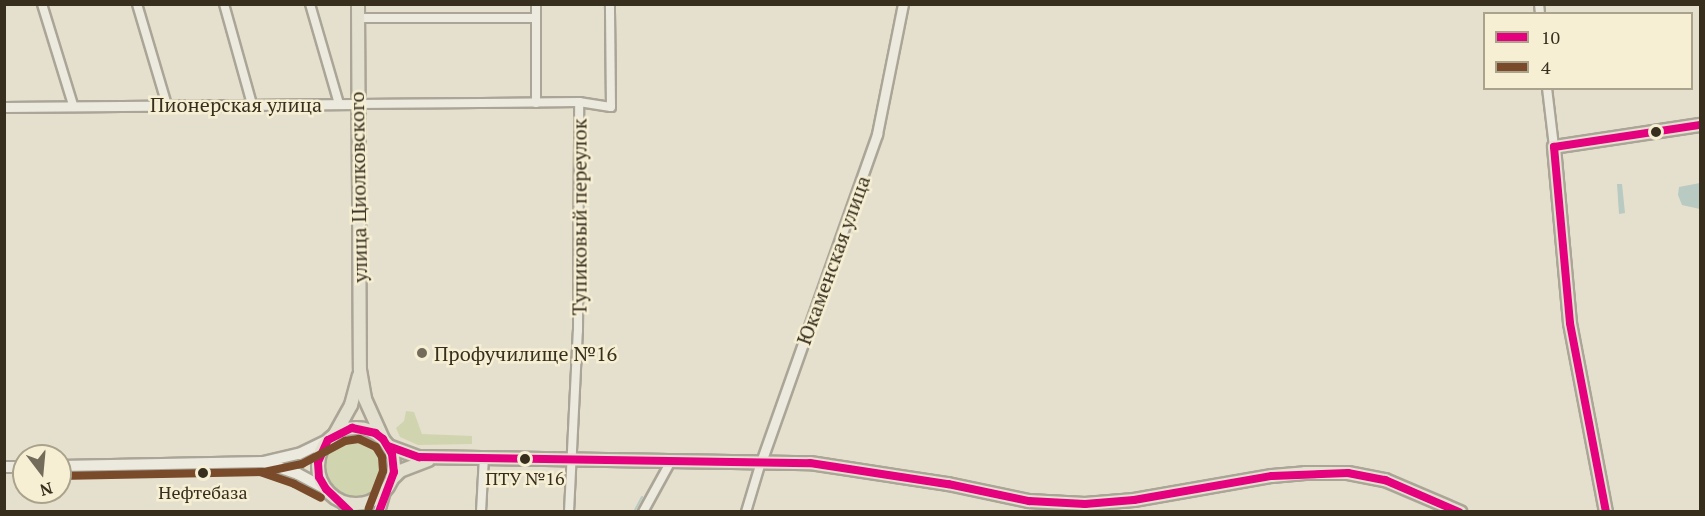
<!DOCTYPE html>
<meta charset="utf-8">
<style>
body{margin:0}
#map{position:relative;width:1705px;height:516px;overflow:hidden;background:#e4e0cd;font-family:"PT Serif",serif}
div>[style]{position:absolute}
.green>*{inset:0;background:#d0d5af}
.round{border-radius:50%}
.water>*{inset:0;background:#b8cac1}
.stream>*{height:2px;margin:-1px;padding:0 1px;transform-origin:1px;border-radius:1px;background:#b8cac1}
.roads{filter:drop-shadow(2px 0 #aaa596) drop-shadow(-2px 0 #aaa596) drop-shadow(0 2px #aaa596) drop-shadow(0 -2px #aaa596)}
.minor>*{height:8px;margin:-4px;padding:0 4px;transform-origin:4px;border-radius:4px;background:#ece9df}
.tertiary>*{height:9px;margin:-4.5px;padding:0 4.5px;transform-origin:4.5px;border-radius:4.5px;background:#ece9df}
.secondary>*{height:10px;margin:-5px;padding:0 5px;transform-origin:5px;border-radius:5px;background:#ece9df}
.primary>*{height:12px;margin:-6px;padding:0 6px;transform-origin:6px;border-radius:6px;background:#e4e0d0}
.primary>.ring{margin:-6px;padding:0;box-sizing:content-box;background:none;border:12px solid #e4e0d0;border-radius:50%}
.bus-1>*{height:8px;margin:-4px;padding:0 4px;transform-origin:4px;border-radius:4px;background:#e5007d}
.bus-2>*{height:8px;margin:-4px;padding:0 4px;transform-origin:4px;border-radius:4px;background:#7a4b2a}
.dots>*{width:16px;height:16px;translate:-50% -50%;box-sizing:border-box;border:3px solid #f6efd3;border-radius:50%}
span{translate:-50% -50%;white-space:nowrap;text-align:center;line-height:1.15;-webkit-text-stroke:5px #f6efd3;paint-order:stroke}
.bus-label{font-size:18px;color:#382e1e}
.street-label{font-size:20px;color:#382e1e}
.poi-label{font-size:20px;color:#382e1e}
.left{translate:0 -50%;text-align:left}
.frame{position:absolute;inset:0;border:6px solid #382e1e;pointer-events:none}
.legend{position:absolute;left:1483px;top:12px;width:210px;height:78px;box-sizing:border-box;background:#f6efd3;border:2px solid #aaa28b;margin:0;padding:8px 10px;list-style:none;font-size:18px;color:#382e1e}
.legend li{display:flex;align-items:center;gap:12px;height:30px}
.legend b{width:30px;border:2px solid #aaa28b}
.north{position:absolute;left:12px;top:444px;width:60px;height:60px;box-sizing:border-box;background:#f6efd3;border:2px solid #aaa28b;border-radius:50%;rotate:164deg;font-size:16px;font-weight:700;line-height:24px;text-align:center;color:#382e1e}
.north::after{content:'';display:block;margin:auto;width:21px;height:27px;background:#746c5b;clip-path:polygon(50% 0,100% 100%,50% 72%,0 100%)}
</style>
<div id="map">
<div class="green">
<i style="clip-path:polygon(406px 411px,414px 412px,422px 434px,472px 436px,472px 444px,418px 445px,400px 437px,396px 428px,404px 421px)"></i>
<i class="round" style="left:323px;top:434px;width:66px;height:66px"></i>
</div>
<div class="water">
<i style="clip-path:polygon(1700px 183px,1700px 209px,1682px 205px,1678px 195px,1679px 187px)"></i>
<i style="clip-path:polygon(1617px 184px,1622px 184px,1625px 213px,1619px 214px)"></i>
</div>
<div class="stream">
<i style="left:634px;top:512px;width:17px;rotate:-62deg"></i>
</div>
<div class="roads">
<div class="minor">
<i style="left:42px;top:4px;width:106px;rotate:72.9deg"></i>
<i style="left:137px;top:4px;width:105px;rotate:73.5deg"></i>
<i style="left:224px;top:4px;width:104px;rotate:74.4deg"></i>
<i style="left:310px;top:4px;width:104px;rotate:73.8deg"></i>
<i style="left:1539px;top:4px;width:10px;rotate:84deg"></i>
<i style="left:358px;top:18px;width:178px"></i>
<i style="left:1547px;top:88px;width:59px;rotate:83.2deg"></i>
<i style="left:536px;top:103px;width:99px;rotate:-90deg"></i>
<i style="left:357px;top:104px;width:222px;rotate:-0.5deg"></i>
<i style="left:579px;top:102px;width:32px;rotate:9deg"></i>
<i style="left:611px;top:107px;width:103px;rotate:-90.6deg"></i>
<i style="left:481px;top:512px;width:55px;rotate:-86.9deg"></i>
<i style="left:569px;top:512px;width:181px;rotate:-87.2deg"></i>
<i style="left:578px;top:331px;width:229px;rotate:-89.7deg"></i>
<i style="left:643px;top:512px;width:58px;rotate:-61.2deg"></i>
<i style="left:746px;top:512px;width:52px;rotate:-73.3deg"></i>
</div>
<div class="tertiary">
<i style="left:4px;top:107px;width:353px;rotate:-0.5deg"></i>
<i style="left:761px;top:462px;width:348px;rotate:-70.5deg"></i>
<i style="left:877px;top:134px;width:133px;rotate:-78.7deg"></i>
</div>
<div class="secondary">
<i style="left:266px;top:463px;width:34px;rotate:19deg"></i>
<i style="left:298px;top:474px;width:32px;rotate:28deg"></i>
<i style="left:60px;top:466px;width:203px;rotate:-1.1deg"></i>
<i style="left:263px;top:462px;width:37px;rotate:-13deg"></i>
<i style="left:299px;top:454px;width:32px;rotate:-26deg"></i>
<i style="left:4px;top:467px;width:20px"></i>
<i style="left:341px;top:501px;width:15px;rotate:48deg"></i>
<i style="left:379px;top:512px;width:22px;rotate:-74deg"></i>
</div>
<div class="primary">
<i style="left:358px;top:4px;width:366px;rotate:89.7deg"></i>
<i style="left:360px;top:370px;width:29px;rotate:80deg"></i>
<i style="left:365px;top:399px;width:44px;rotate:65.8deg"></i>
<i class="ring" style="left:318px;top:428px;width:64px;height:64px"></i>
<i style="left:335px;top:434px;width:33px;rotate:-61deg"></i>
<i style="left:351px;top:405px;width:30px;rotate:-75deg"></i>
<i style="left:388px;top:446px;width:33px;rotate:20deg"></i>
<i style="left:419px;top:457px;width:391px;rotate:0.9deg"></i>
<i style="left:810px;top:463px;width:140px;rotate:8.7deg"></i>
<i style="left:948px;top:484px;width:83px;rotate:11.9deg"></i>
<i style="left:1029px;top:501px;width:56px;rotate:3.1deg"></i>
<i style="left:1085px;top:504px;width:49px;rotate:-4.7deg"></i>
<i style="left:1134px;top:500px;width:140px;rotate:-9.9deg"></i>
<i style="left:1272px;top:476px;width:33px;rotate:-5deg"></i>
<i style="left:1305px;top:473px;width:43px"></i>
<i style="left:1348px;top:473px;width:38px;rotate:11deg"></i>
<i style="left:1385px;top:480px;width:82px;rotate:23.1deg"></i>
<i style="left:392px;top:479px;width:11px;rotate:-45deg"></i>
<i style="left:400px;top:471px;width:30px;rotate:-21deg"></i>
<i style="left:1606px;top:512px;width:192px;rotate:-100.8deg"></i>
<i style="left:1570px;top:323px;width:177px;rotate:-95.2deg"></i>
<i style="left:1554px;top:147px;width:148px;rotate:-8.6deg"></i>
</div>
</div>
<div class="bus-1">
<i style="left:388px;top:446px;width:33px;rotate:20deg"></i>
<i style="left:419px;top:457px;width:391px;rotate:0.9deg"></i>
<i style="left:810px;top:463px;width:140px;rotate:8.7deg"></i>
<i style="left:948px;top:484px;width:83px;rotate:11.9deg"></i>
<i style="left:1029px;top:501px;width:56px;rotate:3.1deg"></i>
<i style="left:1085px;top:504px;width:49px;rotate:-4.7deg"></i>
<i style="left:1134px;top:500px;width:140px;rotate:-9.9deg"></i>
<i style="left:1272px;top:476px;width:76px;rotate:-2.3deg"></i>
<i style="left:1348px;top:473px;width:38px;rotate:11deg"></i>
<i style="left:1385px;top:480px;width:81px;rotate:23.4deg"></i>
<i style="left:350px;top:512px;width:33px;rotate:-136deg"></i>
<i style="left:326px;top:489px;width:14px;rotate:-120deg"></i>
<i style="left:319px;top:477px;width:15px;rotate:-94deg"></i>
<i style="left:318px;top:462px;width:24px;rotate:-66deg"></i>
<i style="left:328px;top:440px;width:27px;rotate:-27deg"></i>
<i style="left:352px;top:428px;width:24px;rotate:12deg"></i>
<i style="left:375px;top:433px;width:10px;rotate:37deg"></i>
<i style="left:383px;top:439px;width:17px;rotate:59deg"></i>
<i style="left:392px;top:454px;width:18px;rotate:84deg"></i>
<i style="left:394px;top:472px;width:43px;rotate:110.6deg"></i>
<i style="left:1606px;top:512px;width:192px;rotate:-100.8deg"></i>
<i style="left:1570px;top:323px;width:177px;rotate:-95.2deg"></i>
<i style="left:1554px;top:147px;width:148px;rotate:-8.6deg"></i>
</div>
<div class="bus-2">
<i style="left:260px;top:472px;width:36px;rotate:19deg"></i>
<i style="left:294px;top:484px;width:30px;rotate:27deg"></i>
<i style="left:60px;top:476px;width:204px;rotate:-1.1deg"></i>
<i style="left:264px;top:472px;width:39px;rotate:-12deg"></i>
<i style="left:302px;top:464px;width:49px;rotate:-28.1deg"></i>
<i style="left:345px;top:441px;width:14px;rotate:-8deg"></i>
<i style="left:359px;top:439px;width:19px;rotate:25deg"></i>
<i style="left:376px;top:447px;width:12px;rotate:59deg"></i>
<i style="left:382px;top:457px;width:14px;rotate:86deg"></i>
<i style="left:383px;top:471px;width:40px;rotate:111deg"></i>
</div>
<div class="dots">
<i style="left:1656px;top:132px;background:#382e1e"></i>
<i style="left:422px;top:353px;background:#746c5b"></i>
<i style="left:525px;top:459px;background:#382e1e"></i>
<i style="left:203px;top:473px;background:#382e1e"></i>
</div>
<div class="bus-label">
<span style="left:525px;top:478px">ПТУ №16</span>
<span style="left:203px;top:492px">Нефтебаза</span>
</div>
<div class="street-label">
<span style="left:236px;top:104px">Пионерская улица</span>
<span style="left:358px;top:187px;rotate:-91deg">улица Циолковского</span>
<span style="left:579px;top:217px;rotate:-90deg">Тупиковый переулок</span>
<span style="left:833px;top:260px;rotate:-70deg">Юкаменская улица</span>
</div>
<div class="poi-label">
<span class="left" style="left:434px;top:353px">Профучилище №16</span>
</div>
<div class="frame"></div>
<ul class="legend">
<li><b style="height:8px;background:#e5007d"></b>10</li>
<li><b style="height:8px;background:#7a4b2a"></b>4</li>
</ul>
<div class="north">N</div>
</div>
